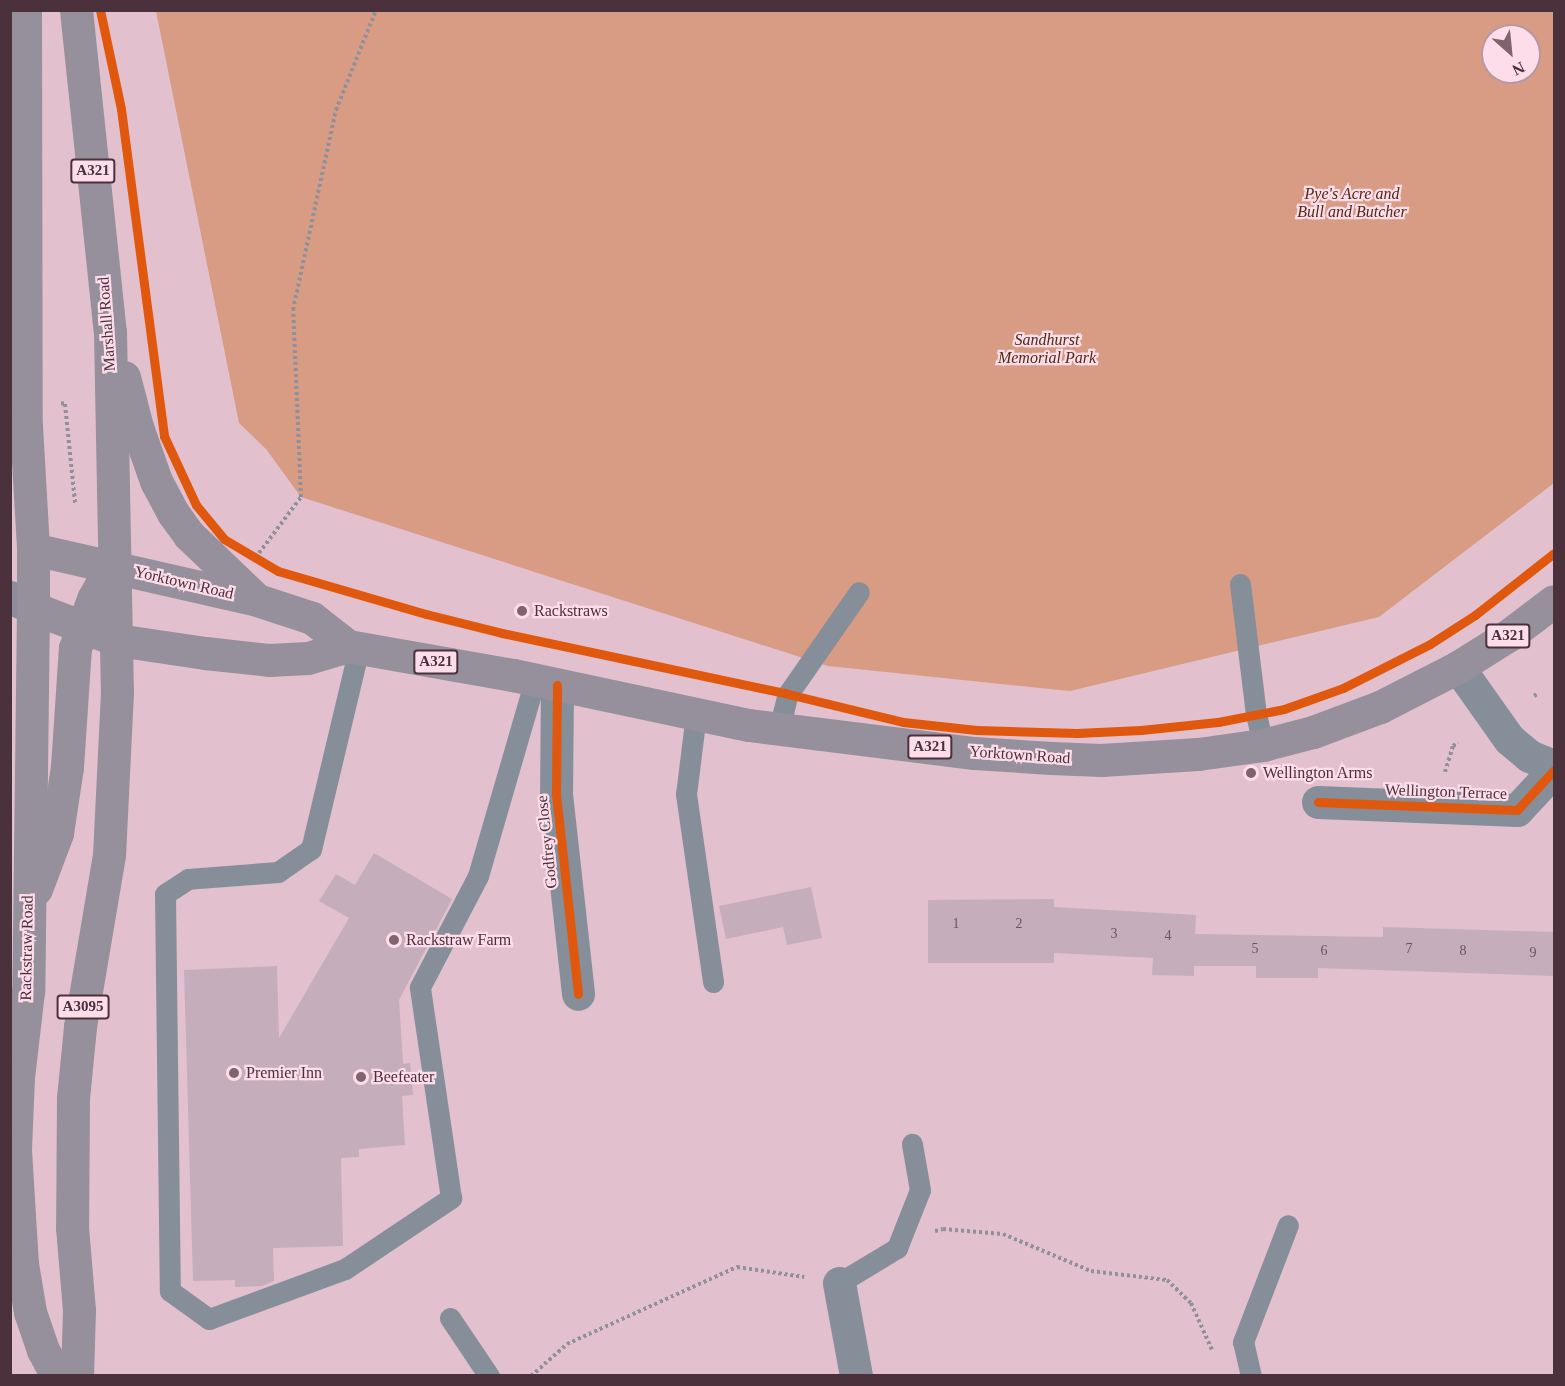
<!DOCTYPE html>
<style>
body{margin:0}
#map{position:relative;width:1565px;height:1386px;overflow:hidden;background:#e2c0ce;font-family:"Times New Roman",serif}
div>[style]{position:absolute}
.green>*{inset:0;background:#d89b84}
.building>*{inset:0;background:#c5adbb}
.path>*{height:4px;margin-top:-2px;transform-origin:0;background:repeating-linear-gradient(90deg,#90909b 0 3px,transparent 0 6px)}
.lane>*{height:21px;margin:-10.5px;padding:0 10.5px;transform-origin:10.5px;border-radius:10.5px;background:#868e9a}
.street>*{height:33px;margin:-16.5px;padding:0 16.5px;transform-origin:16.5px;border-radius:16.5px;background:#868e9a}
.secondary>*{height:33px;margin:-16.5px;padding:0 16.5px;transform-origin:16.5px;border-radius:16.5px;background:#8c8d98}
.primary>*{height:33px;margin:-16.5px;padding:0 16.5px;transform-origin:16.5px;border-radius:16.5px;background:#95909b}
.cycleway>*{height:9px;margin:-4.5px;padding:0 4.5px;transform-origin:4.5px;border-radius:4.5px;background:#e0570e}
.dots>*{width:16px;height:16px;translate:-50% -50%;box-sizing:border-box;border:3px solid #feddea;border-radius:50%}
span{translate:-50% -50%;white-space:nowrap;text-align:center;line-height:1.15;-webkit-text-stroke:4.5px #feddea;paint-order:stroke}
.number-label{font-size:14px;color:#6c535e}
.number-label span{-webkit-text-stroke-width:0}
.shield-label span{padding:2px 4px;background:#feddea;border:2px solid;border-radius:4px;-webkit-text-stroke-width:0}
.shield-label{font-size:15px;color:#4a313c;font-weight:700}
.park-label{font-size:16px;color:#4e2b14;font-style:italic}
.street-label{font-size:16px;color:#4a313c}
.poi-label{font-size:16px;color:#4a313c}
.left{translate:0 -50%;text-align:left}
.frame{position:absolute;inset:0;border:12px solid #4a313c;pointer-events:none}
.north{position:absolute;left:1481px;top:24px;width:60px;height:60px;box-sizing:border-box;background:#feddea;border:2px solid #b698a4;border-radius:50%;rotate:153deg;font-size:16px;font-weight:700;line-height:24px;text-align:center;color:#4a313c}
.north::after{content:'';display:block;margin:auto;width:21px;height:27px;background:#7f636f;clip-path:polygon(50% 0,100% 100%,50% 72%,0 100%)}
</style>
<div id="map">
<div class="green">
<i style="clip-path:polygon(evenodd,156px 11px,1554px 11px,1554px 483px,1379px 617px,1070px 691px,828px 666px,301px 497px,266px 449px,239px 423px,156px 11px,1493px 36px,1529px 36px,1529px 72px,1493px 72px,1493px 36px)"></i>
</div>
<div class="building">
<i style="clip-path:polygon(374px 853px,452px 899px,399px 1000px,403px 1064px,410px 1063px,413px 1095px,402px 1096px,405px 1145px,359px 1149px,359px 1157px,341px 1158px,343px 1246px,273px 1248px,274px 1281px,262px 1286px,235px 1287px,235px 1280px,193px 1281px,184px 970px,277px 966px,279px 1038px,349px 918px,319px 901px,336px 874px,355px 885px)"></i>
<i style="clip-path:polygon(811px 887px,822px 938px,787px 945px,783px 927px,726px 939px,719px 906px)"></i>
<i style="clip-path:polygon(1054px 899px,1054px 907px,1196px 915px,1195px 934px,1383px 937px,1383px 927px,1554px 932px,1554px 976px,1318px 968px,1318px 978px,1256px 978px,1256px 966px,1194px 966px,1194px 976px,1152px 975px,1153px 958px,1054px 953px,1054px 963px,928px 963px,928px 900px)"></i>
</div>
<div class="path">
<i style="left:61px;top:403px;width:4px;rotate:14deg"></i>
<i style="left:65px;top:404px;width:100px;rotate:84.2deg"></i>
<i style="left:259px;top:553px;width:70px;rotate:-53.1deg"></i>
<i style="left:301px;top:497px;width:187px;rotate:-92.4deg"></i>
<i style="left:293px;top:310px;width:205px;rotate:-77.9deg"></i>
<i style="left:336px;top:110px;width:108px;rotate:-68.2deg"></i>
<i style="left:1534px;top:696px;width:4px;rotate:-34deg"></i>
<i style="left:1445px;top:772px;width:27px;rotate:-73deg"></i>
<i style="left:1453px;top:746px;width:6px;rotate:-31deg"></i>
<i style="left:935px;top:1231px;width:8px;rotate:-14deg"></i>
<i style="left:943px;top:1229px;width:60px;rotate:4.8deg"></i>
<i style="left:1003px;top:1234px;width:95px;rotate:22.8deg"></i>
<i style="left:1091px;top:1271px;width:77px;rotate:6.8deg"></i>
<i style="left:1167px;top:1280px;width:33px;rotate:44deg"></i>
<i style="left:1191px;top:1303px;width:51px;rotate:65.9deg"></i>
<i style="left:531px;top:1376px;width:48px;rotate:-41.6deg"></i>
<i style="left:567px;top:1344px;width:187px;rotate:-24.4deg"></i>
<i style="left:737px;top:1267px;width:68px;rotate:8.5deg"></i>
</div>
<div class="lane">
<i style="left:1240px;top:584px;width:131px;rotate:83deg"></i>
<i style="left:1256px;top:714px;width:32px;rotate:77deg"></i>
<i style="left:359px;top:648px;width:207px;rotate:103.4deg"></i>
<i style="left:311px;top:849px;width:40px;rotate:145.1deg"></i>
<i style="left:278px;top:872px;width:90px;rotate:175.6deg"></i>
<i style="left:188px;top:879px;width:27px;rotate:147deg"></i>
<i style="left:165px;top:894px;width:397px;rotate:89.3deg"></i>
<i style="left:170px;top:1291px;width:48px;rotate:35.7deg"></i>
<i style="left:209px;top:1319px;width:145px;rotate:-20.2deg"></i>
<i style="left:345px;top:1269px;width:128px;rotate:-33.8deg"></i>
<i style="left:451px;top:1198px;width:213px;rotate:-98.4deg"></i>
<i style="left:420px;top:987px;width:125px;rotate:-62.4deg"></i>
<i style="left:478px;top:876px;width:204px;rotate:-73.8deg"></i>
<i style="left:696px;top:714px;width:81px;rotate:97.1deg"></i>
<i style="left:686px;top:794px;width:190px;rotate:81.8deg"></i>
<i style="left:779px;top:729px;width:36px;rotate:-76deg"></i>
<i style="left:788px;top:694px;width:124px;rotate:-55.2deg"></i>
<i style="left:839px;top:1283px;width:68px;rotate:-31.1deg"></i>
<i style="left:897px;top:1248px;width:62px;rotate:-68.4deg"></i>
<i style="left:920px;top:1190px;width:47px;rotate:-99.9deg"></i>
<i style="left:450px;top:1318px;width:70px;rotate:56.1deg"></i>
<i style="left:1251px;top:1376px;width:35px;rotate:-103deg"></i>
<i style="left:1243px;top:1342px;width:125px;rotate:-69deg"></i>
</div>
<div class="street">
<i style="left:1458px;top:667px;width:88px;rotate:54.7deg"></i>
<i style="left:1509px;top:739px;width:26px;rotate:40deg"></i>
<i style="left:1529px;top:756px;width:27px;rotate:22deg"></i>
<i style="left:557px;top:685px;width:109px;rotate:90.5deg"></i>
<i style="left:556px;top:794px;width:201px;rotate:83.7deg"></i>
<i style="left:1318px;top:802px;width:199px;rotate:2.3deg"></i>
<i style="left:1517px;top:810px;width:54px;rotate:-47.2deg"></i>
<i style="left:839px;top:1283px;width:95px;rotate:79.6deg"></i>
</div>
<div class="secondary">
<i style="left:10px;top:597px;width:25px;rotate:26deg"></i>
</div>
<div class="primary">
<i style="left:25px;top:10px;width:416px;rotate:89.9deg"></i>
<i style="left:26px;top:426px;width:123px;rotate:86.7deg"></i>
<i style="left:33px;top:549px;width:59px;rotate:90deg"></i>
<i style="left:33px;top:608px;width:383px;rotate:90.7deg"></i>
<i style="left:28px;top:991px;width:87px;rotate:96.6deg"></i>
<i style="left:18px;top:1077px;width:73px;rotate:92.4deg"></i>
<i style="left:15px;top:1150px;width:114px;rotate:86.5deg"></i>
<i style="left:22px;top:1264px;width:49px;rotate:80.5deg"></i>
<i style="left:30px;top:1312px;width:40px;rotate:71.1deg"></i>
<i style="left:43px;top:1350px;width:30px;rotate:62deg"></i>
<i style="left:76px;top:10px;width:324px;rotate:84deg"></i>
<i style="left:110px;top:332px;width:360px;rotate:88.9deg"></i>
<i style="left:117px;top:692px;width:163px;rotate:92.8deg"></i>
<i style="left:109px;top:855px;width:174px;rotate:99.6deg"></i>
<i style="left:80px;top:1027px;width:71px;rotate:95.6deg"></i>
<i style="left:73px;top:1098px;width:129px;rotate:90.4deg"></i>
<i style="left:72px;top:1227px;width:83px;rotate:85.2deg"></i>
<i style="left:79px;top:1310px;width:66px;rotate:91.7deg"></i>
<i style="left:124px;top:377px;width:52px;rotate:75.4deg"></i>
<i style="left:137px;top:427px;width:57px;rotate:70.6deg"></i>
<i style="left:156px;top:481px;width:36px;rotate:62deg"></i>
<i style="left:173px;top:513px;width:27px;rotate:54deg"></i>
<i style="left:189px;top:535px;width:91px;rotate:43.7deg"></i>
<i style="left:33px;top:549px;width:230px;rotate:12.8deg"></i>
<i style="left:257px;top:600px;width:58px;rotate:18.1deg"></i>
<i style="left:312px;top:618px;width:46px;rotate:37.9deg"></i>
<i style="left:348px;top:646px;width:168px;rotate:10deg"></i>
<i style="left:513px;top:675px;width:241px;rotate:12deg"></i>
<i style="left:749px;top:725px;width:227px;rotate:7.1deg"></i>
<i style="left:974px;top:753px;width:77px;rotate:3.7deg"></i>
<i style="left:1051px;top:758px;width:50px;rotate:2.3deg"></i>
<i style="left:1101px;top:760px;width:97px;rotate:-3.5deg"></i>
<i style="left:1198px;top:754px;width:66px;rotate:-7.9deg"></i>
<i style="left:1263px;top:745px;width:52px;rotate:-14.6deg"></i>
<i style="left:1313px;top:732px;width:72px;rotate:-20.5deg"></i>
<i style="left:1380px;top:707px;width:88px;rotate:-27.1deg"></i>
<i style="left:1458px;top:667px;width:60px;rotate:-32.1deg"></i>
<i style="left:1509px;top:635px;width:56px;rotate:-37.1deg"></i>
<i style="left:33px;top:608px;width:90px;rotate:20.9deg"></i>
<i style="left:117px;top:640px;width:89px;rotate:8.4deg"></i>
<i style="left:205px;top:653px;width:64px;rotate:6.2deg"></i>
<i style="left:269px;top:660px;width:39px;rotate:-3deg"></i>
<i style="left:308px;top:658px;width:42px;rotate:-16.7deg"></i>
<i style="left:36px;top:889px;width:60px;rotate:-69.4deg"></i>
<i style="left:57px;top:833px;width:67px;rotate:-81.4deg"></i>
<i style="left:67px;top:767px;width:119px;rotate:-86.2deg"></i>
<i style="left:75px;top:648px;width:52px;rotate:-69.8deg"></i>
<i style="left:93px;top:599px;width:21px;rotate:-61deg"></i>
<i style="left:103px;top:581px;width:18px;rotate:-45deg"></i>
</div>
<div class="cycleway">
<i style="left:100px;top:10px;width:101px;rotate:78deg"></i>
<i style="left:121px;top:109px;width:330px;rotate:82.5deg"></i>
<i style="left:164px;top:436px;width:76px;rotate:65.1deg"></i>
<i style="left:196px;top:505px;width:44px;rotate:50.5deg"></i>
<i style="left:224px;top:539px;width:63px;rotate:30.7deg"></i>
<i style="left:278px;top:571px;width:154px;rotate:16.2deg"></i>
<i style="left:426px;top:614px;width:78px;rotate:14deg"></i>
<i style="left:502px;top:633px;width:292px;rotate:12deg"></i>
<i style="left:788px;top:694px;width:118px;rotate:13.7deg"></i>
<i style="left:903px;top:722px;width:74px;rotate:6.2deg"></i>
<i style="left:977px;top:730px;width:100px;rotate:1.7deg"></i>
<i style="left:1077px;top:733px;width:64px;rotate:-2.7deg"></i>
<i style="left:1141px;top:730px;width:77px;rotate:-5.9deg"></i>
<i style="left:1218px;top:722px;width:67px;rotate:-11.1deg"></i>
<i style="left:1284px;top:709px;width:63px;rotate:-19.6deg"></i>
<i style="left:1343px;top:688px;width:97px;rotate:-26.8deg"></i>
<i style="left:1430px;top:644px;width:54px;rotate:-32.8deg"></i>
<i style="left:1475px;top:615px;width:100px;rotate:-38.1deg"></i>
<i style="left:557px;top:685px;width:109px;rotate:90.5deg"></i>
<i style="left:556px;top:794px;width:201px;rotate:83.7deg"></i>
<i style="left:1318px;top:802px;width:199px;rotate:2.3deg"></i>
<i style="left:1517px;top:810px;width:54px;rotate:-47.2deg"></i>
</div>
<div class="dots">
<i style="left:522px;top:611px;background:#7f636f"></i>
<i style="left:1251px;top:773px;background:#7f636f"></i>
<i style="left:394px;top:940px;background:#7f636f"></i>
<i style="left:234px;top:1073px;background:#7f636f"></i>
<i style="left:361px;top:1077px;background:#7f636f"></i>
</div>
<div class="number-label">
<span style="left:956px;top:924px">1</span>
<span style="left:1019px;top:924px">2</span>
<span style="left:1114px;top:934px">3</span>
<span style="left:1168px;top:936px">4</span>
<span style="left:1255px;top:949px">5</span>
<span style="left:1409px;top:949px">7</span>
<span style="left:1324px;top:951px">6</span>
<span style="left:1463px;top:951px">8</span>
<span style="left:1533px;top:953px">9</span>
</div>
<div class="shield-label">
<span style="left:93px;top:171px">A321</span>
<span style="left:1508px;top:636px">A321</span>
<span style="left:436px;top:662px">A321</span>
<span style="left:930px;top:747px">A321</span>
<span style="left:83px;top:1007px">A3095</span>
</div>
<div class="park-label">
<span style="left:1352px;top:203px">Pye's Acre and<br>Bull and Butcher</span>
<span style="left:1047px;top:349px">Sandhurst<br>Memorial Park</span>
</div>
<div class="street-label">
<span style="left:107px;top:324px;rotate:-94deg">Marshall Road</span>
<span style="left:184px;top:583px;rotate:13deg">Yorktown Road</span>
<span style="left:1020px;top:755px;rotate:4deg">Yorktown Road</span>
<span style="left:1446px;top:792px;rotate:2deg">Wellington Terrace</span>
<span style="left:547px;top:842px;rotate:-96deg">Godfrey Close</span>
<span style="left:27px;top:948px;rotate:-89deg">Rackstraw Road</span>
</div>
<div class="poi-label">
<span class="left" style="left:534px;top:611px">Rackstraws</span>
<span class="left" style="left:1263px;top:773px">Wellington Arms</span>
<span class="left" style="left:406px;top:940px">Rackstraw Farm</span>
<span class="left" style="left:246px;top:1073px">Premier Inn</span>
<span class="left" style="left:373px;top:1077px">Beefeater</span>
</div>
<div class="frame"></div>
<div class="north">N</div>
</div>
